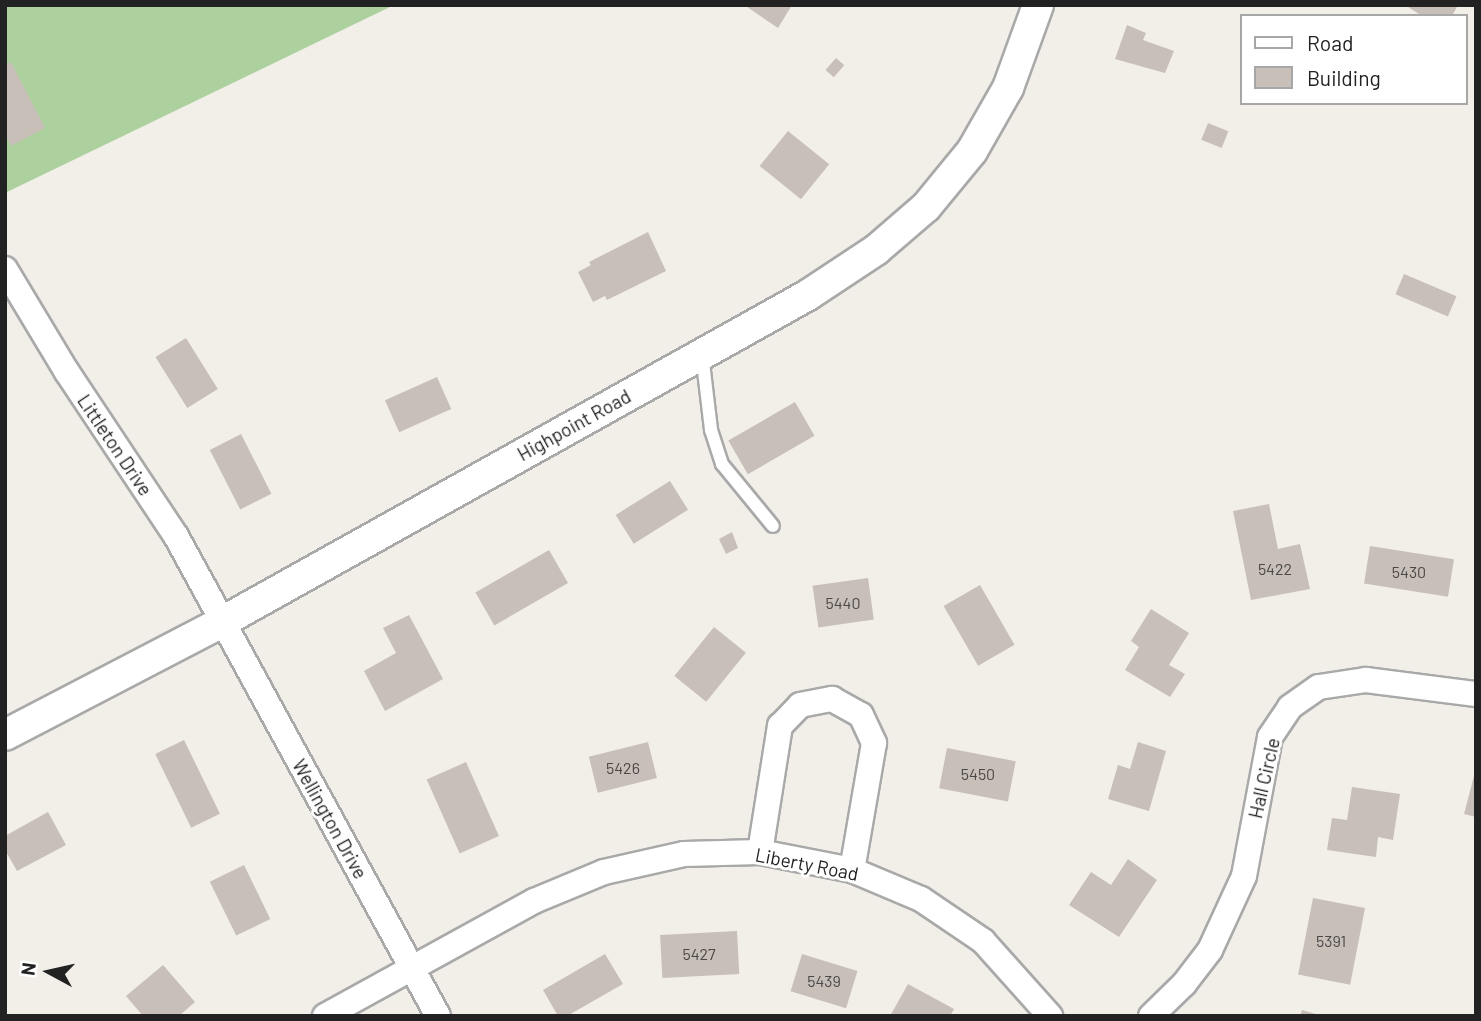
<!DOCTYPE html>
<style>
body{margin:0}
#map{position:relative;width:1481px;height:1021px;overflow:hidden;background:#f2efe9;font-family:Barlow,sans-serif}
div>[style]{position:absolute}
.forest>*{inset:0;background:#add19e}
.building>*{inset:0;background:#c7bfb8;transform-origin:0 0}
.roads{filter:drop-shadow(2px 0 #a9a9a9) drop-shadow(-2px 0 #a9a9a9) drop-shadow(0 2px #a9a9a9) drop-shadow(0 -2px #a9a9a9)}
.service>*{height:12px;margin:-6px;padding:0 6px;transform-origin:6px;border-radius:6px;background:#fff}
.minor>*{height:24px;margin:-12px;padding:0 12px;transform-origin:12px;border-radius:12px;background:#fff}
.tertiary>*{height:30px;margin:-15px;padding:0 15px;transform-origin:15px;border-radius:15px;background:#fff}
span{translate:-50% -50%;white-space:nowrap;text-align:center;line-height:1.15;-webkit-text-stroke:6px #fff;paint-order:stroke}
.number-label{font-size:16px;color:#4b4948}
.number-label span{-webkit-text-stroke-width:0}
.street-label{font-size:19px;color:#222}
.frame{position:absolute;inset:0;border:7px solid #222;pointer-events:none}
.legend{position:absolute;left:1240px;top:14px;width:228px;height:91px;box-sizing:border-box;background:#fff;border:2px solid #a7a7a7;margin:0;padding:9px 12px;list-style:none;font-size:21px;color:#222}
.legend li{display:flex;align-items:center;gap:14px;height:35px}
.legend b{width:35px;border:2px solid #a7a7a7}
.north{position:absolute;left:14px;top:937px;width:70px;height:70px;-webkit-text-stroke:5px #fff;paint-order:stroke;rotate:278deg;font-size:19px;font-weight:700;line-height:28px;text-align:center;color:#222}
.north::after{content:'';display:block;margin:auto;width:24px;height:32px;background:#222;clip-path:polygon(50% 0,100% 100%,50% 72%,0 100%)}
</style>
<div id="map">
<div class="forest">
<i style="clip-path:polygon(5px 5px,394px 5px,5px 193px)"></i>
</div>
<div class="building">
<i style="clip-path:polygon(744px 5px,792px 5px,778px 28px)"></i>
<i style="clip-path:polygon(1405px 5px,1458px 5px,1452px 16px,1422px 16px)"></i>
<i style="clip-path:polygon(1127px 25px,1146px 33px,1143px 40px,1174px 51px,1165px 73px,1115px 59px)"></i>
<i style="left:836px;top:58px;width:11px;height:16px;rotate:41deg"></i>
<i style="clip-path:polygon(11px 62px,45px 128px,11px 146px,5px 134px,5px 65px)"></i>
<i style="left:1208px;top:123px;width:22px;height:18px;rotate:22deg"></i>
<i style="left:788px;top:131px;width:53px;height:45px;rotate:39deg"></i>
<i style="clip-path:polygon(648px 232px,666px 271px,607px 300px,605px 296px,593px 302px,578px 272px,591px 265px,589px 262px)"></i>
<i style="left:1404px;top:274px;width:57px;height:22px;rotate:23deg"></i>
<i style="left:186px;top:338px;width:60px;height:36px;rotate:58deg"></i>
<i style="left:437px;top:377px;width:35px;height:57px;rotate:66deg"></i>
<i style="left:795px;top:402px;width:39px;height:77px;rotate:60deg"></i>
<i style="left:241px;top:434px;width:67px;height:35px;rotate:63deg"></i>
<i style="left:670px;top:481px;width:34px;height:64px;rotate:58deg"></i>
<i style="clip-path:polygon(1269px 504px,1278px 549px,1300px 544px,1310px 589px,1251px 600px,1233px 511px)"></i>
<i style="clip-path:polygon(732px 532px,738px 548px,726px 554px,719px 539px)"></i>
<i style="left:1370px;top:546px;width:85px;height:38px;rotate:9deg"></i>
<i style="left:549px;top:550px;width:38px;height:85px;rotate:60deg"></i>
<i style="left:868px;top:578px;width:42px;height:56px;rotate:82deg"></i>
<i style="left:980px;top:585px;width:69px;height:42px;rotate:60deg"></i>
<i style="clip-path:polygon(1151px 609px,1189px 633px,1169px 665px,1185px 674px,1170px 697px,1125px 670px,1139px 647px,1131px 641px)"></i>
<i style="clip-path:polygon(409px 615px,443px 679px,385px 711px,364px 671px,396px 653px,383px 628px)"></i>
<i style="left:714px;top:627px;width:41px;height:63px;rotate:39deg"></i>
<i style="left:184px;top:740px;width:82px;height:32px;rotate:64deg"></i>
<i style="left:648px;top:742px;width:37px;height:61px;rotate:76deg"></i>
<i style="clip-path:polygon(1138px 742px,1166px 751px,1149px 811px,1108px 799px,1118px 765px,1130px 769px)"></i>
<i style="left:947px;top:748px;width:70px;height:41px;rotate:11deg"></i>
<i style="left:466px;top:762px;width:81px;height:43px;rotate:66deg"></i>
<i style="clip-path:polygon(1475px 772px,1476px 772px,1476px 817px,1464px 814px)"></i>
<i style="clip-path:polygon(1352px 787px,1400px 794px,1393px 840px,1378px 837px,1376px 857px,1327px 850px,1332px 818px,1347px 820px)"></i>
<i style="clip-path:polygon(48px 812px,66px 845px,17px 871px,5px 850px,5px 836px)"></i>
<i style="clip-path:polygon(1128px 859px,1157px 880px,1119px 937px,1069px 905px,1091px 872px,1111px 885px)"></i>
<i style="left:244px;top:865px;width:60px;height:38px;rotate:64deg"></i>
<i style="left:1313px;top:898px;width:53px;height:78px;rotate:11deg"></i>
<i style="left:737px;top:931px;width:43px;height:77px;rotate:87deg"></i>
<i style="clip-path:polygon(605px 954px,623px 984px,567px 1016px,558px 1016px,543px 990px)"></i>
<i style="left:802px;top:954px;width:58px;height:39px;rotate:17deg"></i>
<i style="clip-path:polygon(163px 965px,195px 1002px,179px 1016px,143px 1016px,126px 996px)"></i>
<i style="clip-path:polygon(908px 984px,954px 1009px,950px 1016px,890px 1016px)"></i>
<i style="clip-path:polygon(1302px 1010px,1319px 1015px,1319px 1016px,1300px 1016px)"></i>
</div>
<div class="roads">
<div class="service">
<i style="left:702px;top:354px;width:77px;rotate:83.2deg"></i>
<i style="left:711px;top:430px;width:36px;rotate:72deg"></i>
<i style="left:722px;top:464px;width:80px;rotate:50.6deg"></i>
</div>
<div class="minor">
<i style="left:5px;top:269px;width:120px;rotate:59deg"></i>
<i style="left:67px;top:372px;width:197px;rotate:56.4deg"></i>
<i style="left:176px;top:536px;width:547px;rotate:61.37deg"></i>
<i style="left:760px;top:852px;width:128px;rotate:-81deg"></i>
<i style="left:780px;top:726px;width:29px;rotate:-46deg"></i>
<i style="left:800px;top:705px;width:33px;rotate:-11deg"></i>
<i style="left:832px;top:699px;width:33px;rotate:29deg"></i>
<i style="left:861px;top:715px;width:31px;rotate:65deg"></i>
<i style="left:874px;top:743px;width:129px;rotate:99.8deg"></i>
<i style="left:325px;top:1016px;width:239px;rotate:-28.8deg"></i>
<i style="left:534px;top:901px;width:76px;rotate:-22.5deg"></i>
<i style="left:604px;top:872px;width:82px;rotate:-12.7deg"></i>
<i style="left:684px;top:854px;width:76px;rotate:-1.5deg"></i>
<i style="left:760px;top:852px;width:94px;rotate:11.1deg"></i>
<i style="left:852px;top:870px;width:75px;rotate:22.8deg"></i>
<i style="left:921px;top:899px;width:75px;rotate:34.1deg"></i>
<i style="left:983px;top:941px;width:101px;rotate:48.2deg"></i>
<i style="left:1151px;top:1016px;width:46px;rotate:-44.1deg"></i>
<i style="left:1184px;top:984px;width:43px;rotate:-52.6deg"></i>
<i style="left:1210px;top:950px;width:81px;rotate:-65.3deg"></i>
<i style="left:1244px;top:876px;width:141px;rotate:-79.4deg"></i>
<i style="left:1270px;top:737px;width:36px;rotate:-56deg"></i>
<i style="left:1290px;top:707px;width:35px;rotate:-35deg"></i>
<i style="left:1319px;top:687px;width:48px;rotate:-8.5deg"></i>
<i style="left:1366px;top:680px;width:111px;rotate:7.3deg"></i>
</div>
<div class="tertiary">
<i style="left:5px;top:735px;width:245px;rotate:-27.5deg"></i>
<i style="left:222px;top:622px;width:671px;rotate:-29.16deg"></i>
<i style="left:808px;top:295px;width:82px;rotate:-33.5deg"></i>
<i style="left:876px;top:250px;width:66px;rotate:-40.7deg"></i>
<i style="left:926px;top:207px;width:72px;rotate:-50.6deg"></i>
<i style="left:972px;top:151px;width:73px;rotate:-60.3deg"></i>
<i style="left:1008px;top:88px;width:88px;rotate:-70.1deg"></i>
</div>
</div>
<div class="number-label">
<span style="left:1275px;top:569px">5422</span>
<span style="left:1409px;top:572px">5430</span>
<span style="left:843px;top:603px">5440</span>
<span style="left:623px;top:768px">5426</span>
<span style="left:978px;top:774px">5450</span>
<span style="left:1331px;top:941px">5391</span>
<span style="left:699px;top:954px">5427</span>
<span style="left:824px;top:981px">5439</span>
</div>
<div class="street-label">
<span style="left:574px;top:425px;rotate:-29deg">Highpoint Road</span>
<span style="left:115px;top:445px;rotate:56deg">Littleton Drive</span>
<span style="left:1264px;top:778px;rotate:-77deg">Hall Circle</span>
<span style="left:330px;top:819px;rotate:61deg">Wellington Drive</span>
<span style="left:807px;top:864px;rotate:11deg">Liberty Road</span>
</div>
<div class="frame"></div>
<ul class="legend">
<li><b style="height:9px;background:#fff"></b>Road</li>
<li><b style="height:19px;background:#c7bfb8"></b>Building</li>
</ul>
<div class="north">N</div>
</div>
